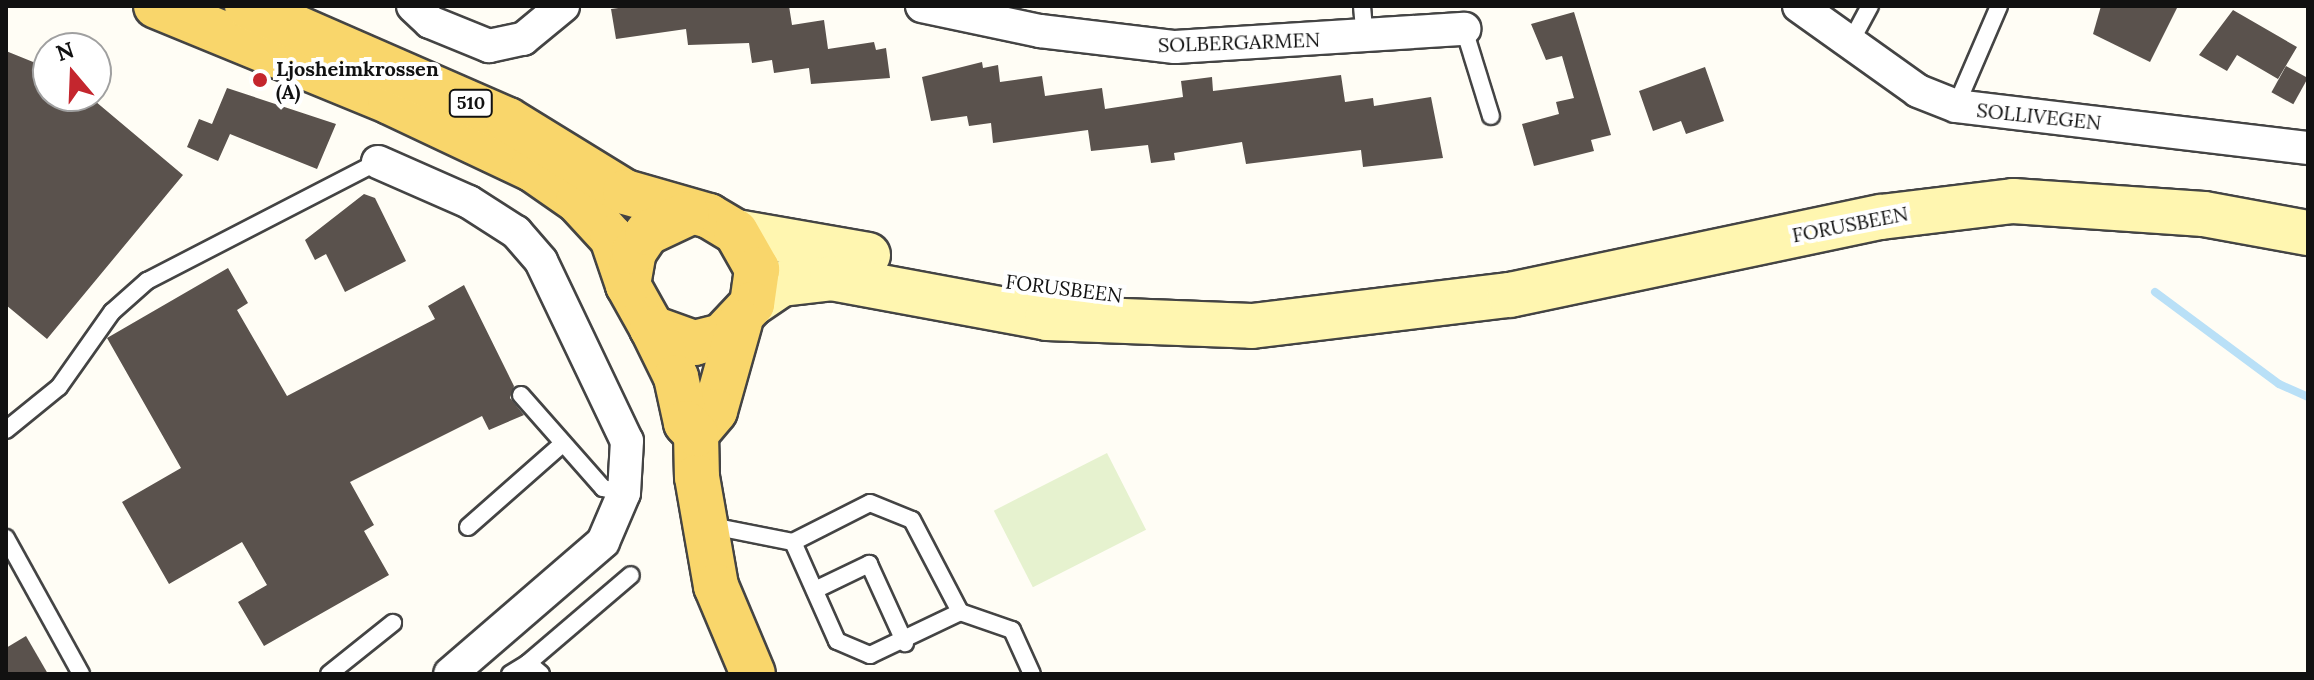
<!DOCTYPE html>
<style>
body{margin:0}
#map{position:relative;width:2314px;height:680px;overflow:hidden;background:#fffdf5;font-family:Lora,serif}
div>[style]{position:absolute}
.pitch>*{inset:0;background:#e6f2cf;transform-origin:0 0}
.stream>*{height:8px;margin:-4px;padding:0 4px;transform-origin:4px;border-radius:4px;background:#b9e0f7}
.building>*{inset:0;background:#5a524d;transform-origin:0 0}
.roads{filter:drop-shadow(2px 0 #444) drop-shadow(-2px 0 #444) drop-shadow(0 2px #444) drop-shadow(0 -2px #444)}
.lane>*{height:16px;margin:-8px;padding:0 8px;transform-origin:8px;border-radius:8px;background:#fff}
.street>*{height:32px;margin:-16px;padding:0 16px;transform-origin:16px;border-radius:16px;background:#fff}
.secondary>*{height:44px;margin:-22px;padding:0 22px;transform-origin:22px;border-radius:22px;background:#fff6b0}
.primary>*{height:44px;margin:-22px;padding:0 22px;transform-origin:22px;border-radius:22px;background:#f9d66b}
.dots>*{width:22px;height:22px;translate:-50% -50%;box-sizing:border-box;border:4px solid #fff;border-radius:50%}
span{translate:-50% -50%;white-space:nowrap;text-align:center;line-height:1.15;-webkit-text-stroke:8px #fff;paint-order:stroke}
.shield-label span{padding:2px 6px;background:#fff;border:2px solid;border-radius:6px;-webkit-text-stroke-width:0}
.shield-label{font-size:18px;color:#111;font-weight:700}
.street-label{font-size:20px;color:#111}
.poi-label{font-size:20px;color:#111;font-weight:700}
.left{translate:0 -50%;text-align:left}
.frame{position:absolute;inset:0;border:8px solid #111;pointer-events:none}
.north{position:absolute;left:32px;top:32px;width:80px;height:80px;box-sizing:border-box;background:#fff;border:2px solid #a0a0a0;border-radius:50%;rotate:341deg;font-size:22px;font-weight:700;line-height:32px;text-align:center;color:#111}
.north::after{content:'';display:block;margin:auto;width:28px;height:36px;background:#c4262e;clip-path:polygon(50% 0,100% 100%,50% 72%,0 100%)}
</style>
<div id="map">
<div class="pitch">
<i style="left:1107px;top:453px;width:86px;height:127px;rotate:63deg"></i>
</div>
<div class="stream">
<i style="left:2155px;top:292px;width:154px;rotate:36.6deg"></i>
<i style="left:2279px;top:384px;width:32px;rotate:24deg"></i>
</div>
<div class="building">
<i style="clip-path:polygon(633px 6px,789px 6px,792px 25px,824px 20px,828px 49px,874px 42px,876px 50px,886px 48px,890px 78px,811px 84px,809px 68px,774px 73px,772px 60px,752px 63px,749px 43px,688px 45px,686px 29px,616px 39px,611px 9px)"></i>
<i style="clip-path:polygon(2101px 6px,2178px 6px,2150px 62px,2093px 34px)"></i>
<i style="clip-path:polygon(2233px 10px,2297px 47px,2278px 79px,2237px 55px,2227px 71px,2199px 55px)"></i>
<i style="clip-path:polygon(1574px 12px,1611px 135px,1591px 140px,1594px 151px,1534px 166px,1522px 124px,1559px 114px,1556px 102px,1574px 98px,1562px 56px,1546px 60px,1531px 24px)"></i>
<i style="clip-path:polygon(6px 51px,48px 68px,48px 96px,89px 96px,183px 175px,47px 339px,6px 305px)"></i>
<i style="clip-path:polygon(982px 62px,983px 68px,998px 65px,1000px 82px,1042px 76px,1045px 96px,1102px 88px,1105px 109px,1183px 97px,1181px 81px,1212px 77px,1213px 91px,1341px 75px,1345px 102px,1373px 98px,1374px 106px,1431px 97px,1443px 158px,1363px 167px,1361px 150px,1246px 164px,1242px 142px,1174px 153px,1175px 160px,1151px 163px,1148px 145px,1091px 151px,1088px 130px,993px 143px,991px 123px,969px 126px,967px 116px,931px 121px,922px 77px)"></i>
<i style="left:2286px;top:66px;width:25px;height:30px;rotate:29deg"></i>
<i style="clip-path:polygon(1705px 67px,1724px 121px,1686px 134px,1681px 121px,1653px 131px,1639px 91px)"></i>
<i style="clip-path:polygon(227px 88px,336px 124px,317px 169px,230px 134px,218px 161px,187px 147px,199px 119px,212px 124px)"></i>
<i style="clip-path:polygon(364px 194px,375px 198px,406px 261px,345px 292px,326px 254px,315px 260px,305px 240px)"></i>
<i style="clip-path:polygon(228px 268px,248px 303px,237px 310px,287px 396px,435px 319px,428px 306px,464px 285px,514px 386px,510px 398px,524px 415px,489px 430px,482px 416px,350px 482px,374px 525px,364px 531px,389px 575px,264px 646px,238px 602px,267px 585px,242px 542px,169px 584px,122px 502px,181px 468px,107px 338px)"></i>
<i style="clip-path:polygon(26px 636px,48px 674px,6px 674px,6px 648px)"></i>
</div>
<div class="roads">
<div class="lane">
<i style="left:1362px;top:6px;width:32px;rotate:85deg"></i>
<i style="left:1464px;top:29px;width:91px;rotate:72.8deg"></i>
<i style="left:1849px;top:45px;width:44px;rotate:-61.7deg"></i>
<i style="left:1956px;top:106px;width:109px;rotate:-66.7deg"></i>
<i style="left:521px;top:395px;width:124px;rotate:48.6deg"></i>
<i style="left:603px;top:488px;width:22px;rotate:13deg"></i>
<i style="left:6px;top:430px;width:68px;rotate:-39.1deg"></i>
<i style="left:59px;top:387px;width:92px;rotate:-54.8deg"></i>
<i style="left:112px;top:312px;width:47px;rotate:-41.5deg"></i>
<i style="left:147px;top:281px;width:260px;rotate:-27.3deg"></i>
<i style="left:707px;top:525px;width:88px;rotate:11.2deg"></i>
<i style="left:793px;top:542px;width:86px;rotate:-26.9deg"></i>
<i style="left:870px;top:503px;width:45px;rotate:22deg"></i>
<i style="left:912px;top:520px;width:104px;rotate:62.4deg"></i>
<i style="left:960px;top:612px;width:55px;rotate:19.1deg"></i>
<i style="left:1012px;top:630px;width:48px;rotate:65.6deg"></i>
<i style="left:468px;top:527px;width:123px;rotate:-41.4deg"></i>
<i style="left:6px;top:538px;width:155px;rotate:61.1deg"></i>
<i style="left:793px;top:542px;width:108px;rotate:66deg"></i>
<i style="left:837px;top:641px;width:36px;rotate:23deg"></i>
<i style="left:870px;top:655px;width:100px;rotate:-25.5deg"></i>
<i style="left:817px;top:589px;width:58px;rotate:-25.7deg"></i>
<i style="left:869px;top:564px;width:87px;rotate:65.5deg"></i>
<i style="left:528px;top:663px;width:135px;rotate:-40.5deg"></i>
<i style="left:329px;top:674px;width:82px;rotate:-38.6deg"></i>
<i style="left:510px;top:674px;width:21px;rotate:-31deg"></i>
<i style="left:528px;top:663px;width:17px;rotate:40deg"></i>
</div>
<div class="street">
<i style="left:413px;top:6px;width:23px;rotate:43deg"></i>
<i style="left:430px;top:22px;width:64px;rotate:22.1deg"></i>
<i style="left:489px;top:46px;width:35px;rotate:-12deg"></i>
<i style="left:523px;top:39px;width:52px;rotate:-39.5deg"></i>
<i style="left:922px;top:6px;width:121px;rotate:12deg"></i>
<i style="left:1040px;top:31px;width:136px;rotate:6.8deg"></i>
<i style="left:1175px;top:47px;width:290px;rotate:-3.6deg"></i>
<i style="left:1799px;top:6px;width:146px;rotate:35.5deg"></i>
<i style="left:1918px;top:91px;width:41px;rotate:21.5deg"></i>
<i style="left:1956px;top:106px;width:354px;rotate:6.8deg"></i>
<i style="left:378px;top:162px;width:99px;rotate:23.7deg"></i>
<i style="left:469px;top:202px;width:56px;rotate:32.6deg"></i>
<i style="left:516px;top:232px;width:38px;rotate:49deg"></i>
<i style="left:541px;top:261px;width:199px;rotate:64.5deg"></i>
<i style="left:627px;top:441px;width:52px;rotate:93.3deg"></i>
<i style="left:624px;top:493px;width:53px;rotate:113.2deg"></i>
<i style="left:603px;top:542px;width:202px;rotate:139.2deg"></i>
</div>
<div class="secondary">
<i style="left:736px;top:232px;width:134px;rotate:9.9deg"></i>
<i style="left:752px;top:304px;width:36px;rotate:-34deg"></i>
<i style="left:782px;top:284px;width:50px;rotate:-6.8deg"></i>
<i style="left:832px;top:278px;width:219px;rotate:10.5deg"></i>
<i style="left:1047px;top:318px;width:205px;rotate:2.2deg"></i>
<i style="left:1252px;top:326px;width:260px;rotate:-6.9deg"></i>
<i style="left:1510px;top:295px;width:379px;rotate:-11.9deg"></i>
<i style="left:1881px;top:217px;width:133px;rotate:-6.9deg"></i>
<i style="left:2013px;top:201px;width:191px;rotate:3.9deg"></i>
<i style="left:2204px;top:214px;width:106px;rotate:10.4deg"></i>
</div>
<div class="primary">
<i style="left:156px;top:6px;width:253px;rotate:22.3deg"></i>
<i style="left:390px;top:102px;width:157px;rotate:25.3deg"></i>
<i style="left:532px;top:169px;width:56px;rotate:34.8deg"></i>
<i style="left:578px;top:201px;width:50px;rotate:47.4deg"></i>
<i style="left:612px;top:238px;width:50px;rotate:71.2deg"></i>
<i style="left:247px;top:6px;width:285px;rotate:23.6deg"></i>
<i style="left:508px;top:120px;width:137px;rotate:31.6deg"></i>
<i style="left:625px;top:192px;width:87px;rotate:15.9deg"></i>
<i style="left:709px;top:216px;width:31px;rotate:31deg"></i>
<i style="left:736px;top:232px;width:43px;rotate:60.4deg"></i>
<i style="left:757px;top:269px;width:35px;rotate:98deg"></i>
<i style="left:752px;top:304px;width:44px;rotate:133.2deg"></i>
<i style="left:722px;top:336px;width:29px;rotate:166deg"></i>
<i style="left:694px;top:343px;width:45px;rotate:-160.3deg"></i>
<i style="left:652px;top:328px;width:49px;rotate:-119.2deg"></i>
<i style="left:628px;top:285px;width:34px;rotate:-80deg"></i>
<i style="left:634px;top:252px;width:23px;rotate:-56deg"></i>
<i style="left:647px;top:233px;width:44px;rotate:-25.4deg"></i>
<i style="left:740px;top:322px;width:92px;rotate:105.7deg"></i>
<i style="left:715px;top:411px;width:30px;rotate:130deg"></i>
<i style="left:696px;top:434px;width:43px;rotate:88.7deg"></i>
<i style="left:697px;top:477px;width:111px;rotate:80.1deg"></i>
<i style="left:716px;top:586px;width:95px;rotate:67.2deg"></i>
<i style="left:652px;top:328px;width:55px;rotate:63.9deg"></i>
<i style="left:676px;top:377px;width:47px;rotate:77.7deg"></i>
<i style="left:686px;top:423px;width:15px;rotate:48deg"></i>
</div>
</div>
<div class="dots">
<i style="left:260px;top:80px;background:#c4262e"></i>
</div>
<div class="shield-label">
<span style="left:471px;top:103px">510</span>
</div>
<div class="street-label">
<span style="left:1239px;top:42px;rotate:-2deg">SOLBERGARMEN</span>
<span style="left:2039px;top:116px;rotate:6deg">SOLLIVEGEN</span>
<span style="left:1850px;top:224px;rotate:-11deg">FORUSBEEN</span>
<span style="left:1064px;top:288px;rotate:7deg">FORUSBEEN</span>
</div>
<div class="poi-label">
<span class="left" style="left:276px;top:80px">Ljosheimkrossen<br>(A)</span>
</div>
<div class="frame"></div>
<div class="north">N</div>
</div>
